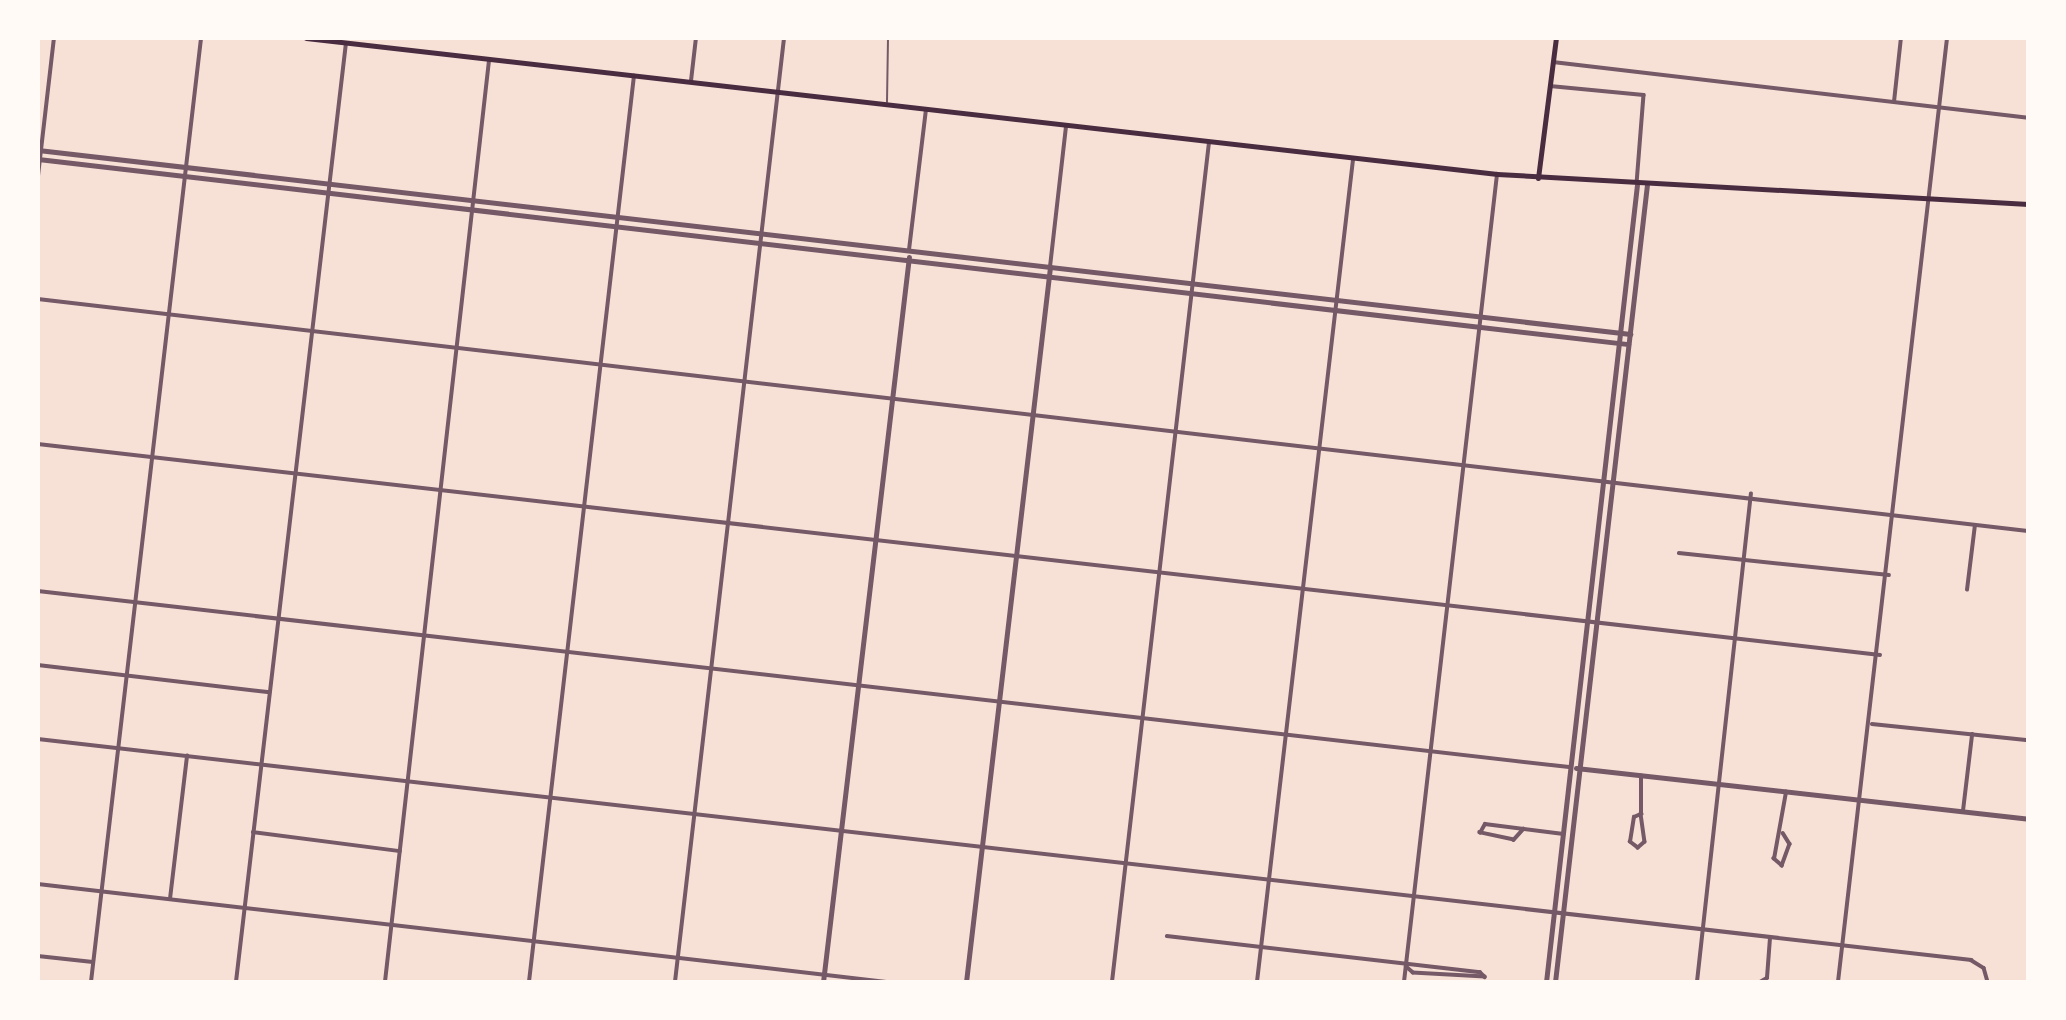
<!DOCTYPE html>
<style>
body{margin:0}
#map{position:relative;width:2066px;height:1020px;overflow:hidden;background:#f7e1d7;font-family:"Public Sans",sans-serif}
div>[style]{position:absolute}
.service>*{height:2px;margin:-1px;padding:0 1px;transform-origin:1px;border-radius:1px;background:#755966}
.minor>*{height:3.5px;margin:-1.75px;padding:0 1.75px;transform-origin:1.75px;border-radius:1.75px;background:#755966}
.tertiary>*{height:5px;margin:-2.5px;padding:0 2.5px;transform-origin:2.5px;border-radius:2.5px;background:#755966}
.secondary>*{height:5px;margin:-2.5px;padding:0 2.5px;transform-origin:2.5px;border-radius:2.5px;background:#4a2c40}
span{translate:-50% -50%;white-space:nowrap;text-align:center;line-height:1.15;-webkit-text-stroke:7px #fffaf5;paint-order:stroke}
.frame{position:absolute;inset:0;border:40px solid #fffaf5;pointer-events:none}
</style>
<div id="map">
<div class="service">
<i style="left:887px;top:102px;width:64px;rotate:-89.1deg"></i>
</div>
<div class="minor">
<i style="left:1553px;top:62px;width:478px;rotate:6.7deg"></i>
<i style="left:691px;top:81px;width:43px;rotate:-83.4deg"></i>
<i style="left:1550px;top:86px;width:94px;rotate:5.5deg"></i>
<i style="left:1644px;top:95px;width:88px;rotate:94.5deg"></i>
<i style="left:1894px;top:102px;width:64px;rotate:-83.8deg"></i>
<i style="left:38px;top:176px;width:139px;rotate:-83.4deg"></i>
<i style="left:909px;top:250px;width:141px;rotate:-83.1deg"></i>
<i style="left:1050px;top:267px;width:142px;rotate:-83.5deg"></i>
<i style="left:38px;top:299px;width:2003px;rotate:6.65deg"></i>
<i style="left:38px;top:444px;width:1854px;rotate:6.53deg"></i>
<i style="left:1679px;top:553px;width:211px;rotate:6deg"></i>
<i style="left:1967px;top:590px;width:65px;rotate:-83deg"></i>
<i style="left:38px;top:591px;width:1541px;rotate:6.56deg"></i>
<i style="left:38px;top:665px;width:233px;rotate:6.7deg"></i>
<i style="left:1872px;top:724px;width:157px;rotate:5.9deg"></i>
<i style="left:38px;top:739px;width:1946px;rotate:6.52deg"></i>
<i style="left:1971px;top:960px;width:15px;rotate:32deg"></i>
<i style="left:1984px;top:968px;width:15px;rotate:74deg"></i>
<i style="left:1963px;top:811px;width:77px;rotate:-83.2deg"></i>
<i style="left:1641px;top:814px;width:28px;rotate:82deg"></i>
<i style="left:1645px;top:842px;width:9px;rotate:139deg"></i>
<i style="left:1638px;top:848px;width:10px;rotate:-143deg"></i>
<i style="left:1630px;top:842px;width:25px;rotate:-81deg"></i>
<i style="left:1634px;top:817px;width:8px;rotate:-23deg"></i>
<i style="left:1641px;top:814px;width:38px;rotate:-90deg"></i>
<i style="left:1524px;top:829px;width:15px;rotate:132deg"></i>
<i style="left:1514px;top:840px;width:35px;rotate:-168deg"></i>
<i style="left:1480px;top:833px;width:10px;rotate:-61deg"></i>
<i style="left:1485px;top:824px;width:79px;rotate:7.3deg"></i>
<i style="left:253px;top:832px;width:148px;rotate:7.4deg"></i>
<i style="left:1783px;top:833px;width:13px;rotate:58deg"></i>
<i style="left:1790px;top:844px;width:23px;rotate:110deg"></i>
<i style="left:1782px;top:866px;width:11px;rotate:-139deg"></i>
<i style="left:1774px;top:859px;width:68px;rotate:-79.8deg"></i>
<i style="left:38px;top:884px;width:856px;rotate:6.58deg"></i>
<i style="left:170px;top:899px;width:144px;rotate:-83.2deg"></i>
<i style="left:1167px;top:936px;width:315px;rotate:6.6deg"></i>
<i style="left:1480px;top:972px;width:7px;rotate:45deg"></i>
<i style="left:1485px;top:977px;width:72px;rotate:-176.8deg"></i>
<i style="left:1413px;top:973px;width:9px;rotate:-139deg"></i>
<i style="left:38px;top:956px;width:55px;rotate:6.2deg"></i>
<i style="left:1767px;top:978px;width:40px;rotate:-85.7deg"></i>
<i style="left:91px;top:982px;width:950px;rotate:-83.35deg"></i>
<i style="left:236px;top:982px;width:945px;rotate:-83.32deg"></i>
<i style="left:385px;top:982px;width:928px;rotate:-83.56deg"></i>
<i style="left:529px;top:982px;width:912px;rotate:-83.39deg"></i>
<i style="left:675px;top:982px;width:950px;rotate:-83.41deg"></i>
<i style="left:1112px;top:982px;width:845px;rotate:-83.41deg"></i>
<i style="left:1257px;top:982px;width:828px;rotate:-83.34deg"></i>
<i style="left:1404px;top:982px;width:813px;rotate:-83.43deg"></i>
<i style="left:1697px;top:982px;width:491px;rotate:-83.7deg"></i>
<i style="left:1760px;top:982px;width:8px;rotate:-30deg"></i>
<i style="left:1838px;top:982px;width:950px;rotate:-83.41deg"></i>
</div>
<div class="tertiary">
<i style="left:38px;top:150px;width:1603px;rotate:6.59deg"></i>
<i style="left:38px;top:159px;width:1601px;rotate:6.64deg"></i>
<i style="left:1576px;top:768px;width:455px;rotate:6.4deg"></i>
<i style="left:823px;top:982px;width:730px;rotate:-83.24deg"></i>
<i style="left:966px;top:982px;width:720px;rotate:-83.3deg"></i>
<i style="left:1546px;top:982px;width:802px;rotate:-83.49deg"></i>
<i style="left:1555px;top:982px;width:802px;rotate:-83.42deg"></i>
</div>
<div class="secondary">
<i style="left:306px;top:38px;width:1199px;rotate:6.51deg"></i>
<i style="left:1497px;top:174px;width:532px;rotate:3.23deg"></i>
<i style="left:1538px;top:178px;width:141px;rotate:-82.7deg"></i>
</div>
<div class="frame"></div>
</div>
